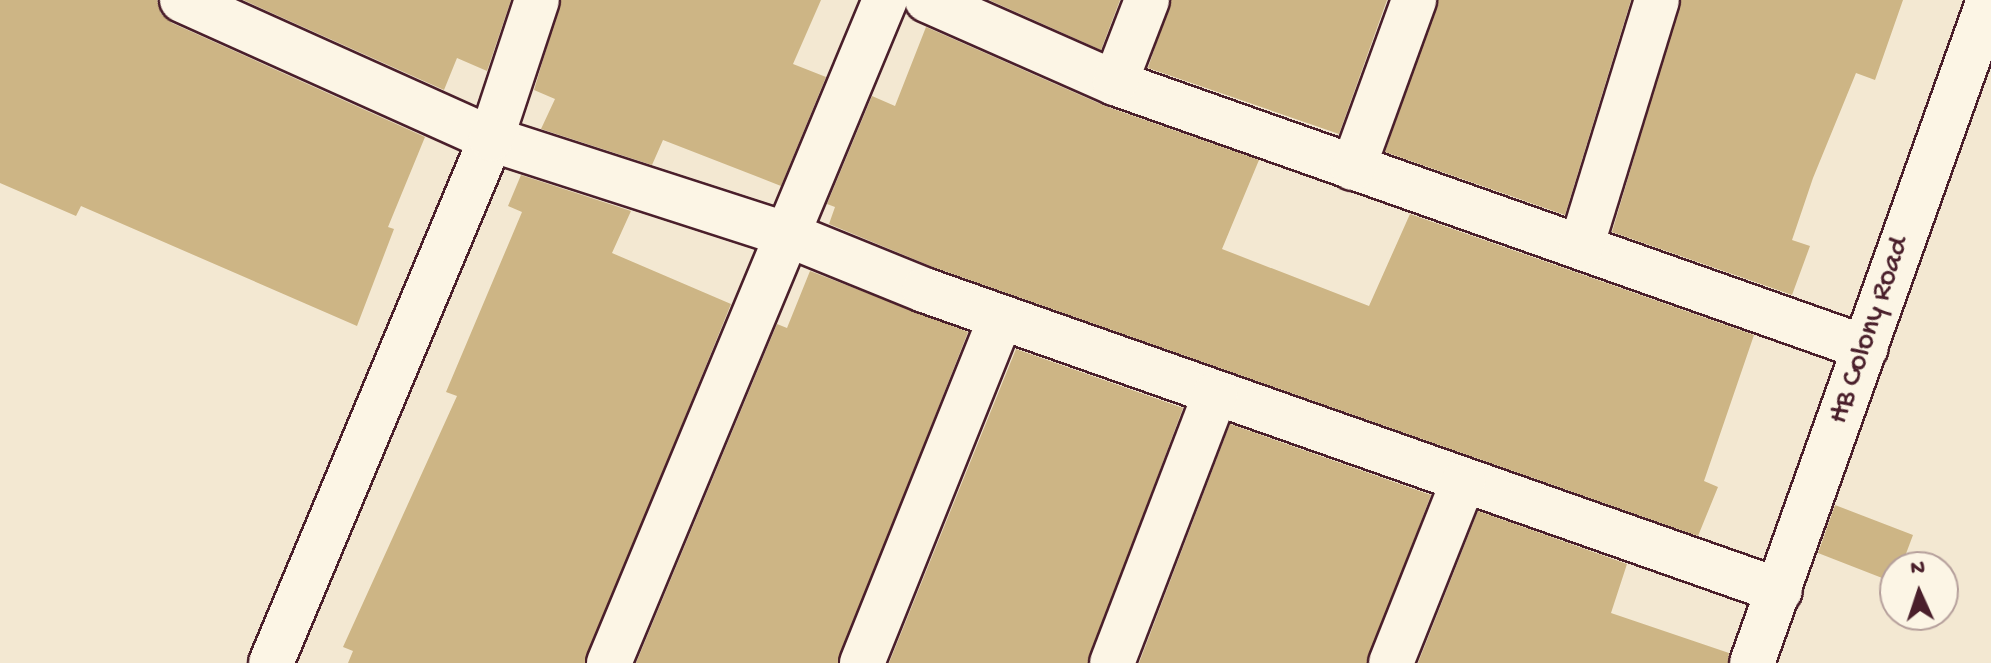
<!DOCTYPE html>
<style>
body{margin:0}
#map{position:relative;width:1991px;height:663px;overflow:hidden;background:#f3e8d2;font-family:"Gochi Hand",sans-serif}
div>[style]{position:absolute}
.building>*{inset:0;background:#cdb585}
.roads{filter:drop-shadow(2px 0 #4a1f2b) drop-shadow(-2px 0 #4a1f2b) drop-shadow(0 2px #4a1f2b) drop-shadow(0 -2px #4a1f2b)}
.street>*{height:44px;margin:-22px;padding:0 22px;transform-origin:22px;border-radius:22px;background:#fcf5e5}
.secondary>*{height:44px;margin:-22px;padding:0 22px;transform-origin:22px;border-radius:22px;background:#fcf5e5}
span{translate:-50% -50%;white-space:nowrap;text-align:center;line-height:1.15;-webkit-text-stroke:8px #fcf5e5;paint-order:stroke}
.street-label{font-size:30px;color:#4a1f2b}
.north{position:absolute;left:1879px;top:551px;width:80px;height:80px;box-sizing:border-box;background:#fcf5e5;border:2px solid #b59f9b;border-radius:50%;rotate:357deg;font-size:22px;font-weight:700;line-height:32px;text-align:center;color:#4a1f2b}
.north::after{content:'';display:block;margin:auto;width:28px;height:36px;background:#4a1f2b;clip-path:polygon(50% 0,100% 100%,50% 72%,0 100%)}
</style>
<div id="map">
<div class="building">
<i style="clip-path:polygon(0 0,157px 0,161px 14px,172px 23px,425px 137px,388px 227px,394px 229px,357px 326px,81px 206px,76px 216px,0 183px)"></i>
<i style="clip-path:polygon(243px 0,511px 0,487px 71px,457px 58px,444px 90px)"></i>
<i style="clip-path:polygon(561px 0,821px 0,793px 64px,826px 77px,781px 186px,663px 140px,652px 165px,541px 129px,555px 99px,534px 90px)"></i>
<i style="clip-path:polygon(989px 0,1120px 0,1101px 50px)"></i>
<i style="clip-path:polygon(1171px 0,1387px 0,1339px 134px,1148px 68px)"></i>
<i style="clip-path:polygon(1438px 0,1631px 0,1565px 215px,1385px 152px)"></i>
<i style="clip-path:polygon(1681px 0,1903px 0,1875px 80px,1856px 73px,1813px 178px,1792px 240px,1810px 246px,1792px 295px,1612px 232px)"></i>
<i style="clip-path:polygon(926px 27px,1105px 106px,1259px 160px,1222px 249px,1369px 306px,1410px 214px,1754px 335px,1704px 481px,1718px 487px,1698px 536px,933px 267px,829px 224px,835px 207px,827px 204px,872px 96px,895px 106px)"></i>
<i style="clip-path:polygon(521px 175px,631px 211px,612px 253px,731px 304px,585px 663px,348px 663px,353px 651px,343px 647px,457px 396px,446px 392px,522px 212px,508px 206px)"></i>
<i style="clip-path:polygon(810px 271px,968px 332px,838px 663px,636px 663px,777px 324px,787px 328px)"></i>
<i style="clip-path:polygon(1016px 349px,1183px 408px,1088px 663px,889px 663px)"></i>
<i style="clip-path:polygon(1230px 424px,1431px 495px,1367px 663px,1139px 663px)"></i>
<i style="clip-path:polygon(1835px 505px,1913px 535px,1901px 567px,1895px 567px,1895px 583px,1818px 553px)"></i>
<i style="clip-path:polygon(1478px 511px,1627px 564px,1611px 613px,1729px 653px,1728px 663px,1418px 663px)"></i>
</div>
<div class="roads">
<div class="street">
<i style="left:182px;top:0;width:339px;rotate:24.2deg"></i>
<i style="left:491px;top:139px;width:315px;rotate:17.9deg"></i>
<i style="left:791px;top:236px;width:144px;rotate:22.1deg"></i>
<i style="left:924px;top:290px;width:907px;rotate:19.37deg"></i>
<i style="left:927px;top:0;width:206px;rotate:23.8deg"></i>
<i style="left:1115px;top:83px;width:796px;rotate:19.44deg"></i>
<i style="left:1115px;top:83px;width:89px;rotate:-68.9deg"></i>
<i style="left:1353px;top:168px;width:179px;rotate:-70deg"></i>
<i style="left:1581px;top:247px;width:258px;rotate:-72.9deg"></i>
<i style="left:271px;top:663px;width:568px;rotate:-67.23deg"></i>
<i style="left:491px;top:139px;width:146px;rotate:-71.7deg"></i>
<i style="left:609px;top:663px;width:718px;rotate:-67.4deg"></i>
<i style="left:862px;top:663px;width:372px;rotate:-68.1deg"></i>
<i style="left:1112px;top:663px;width:288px;rotate:-69deg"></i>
<i style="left:1391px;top:663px;width:195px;rotate:-68.3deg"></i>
</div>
<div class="secondary">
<i style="left:1752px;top:663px;width:704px;rotate:-70.33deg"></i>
</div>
</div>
<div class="street-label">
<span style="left:1871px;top:331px;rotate:-71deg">HB Colony Road</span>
</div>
<div class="north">N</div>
</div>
